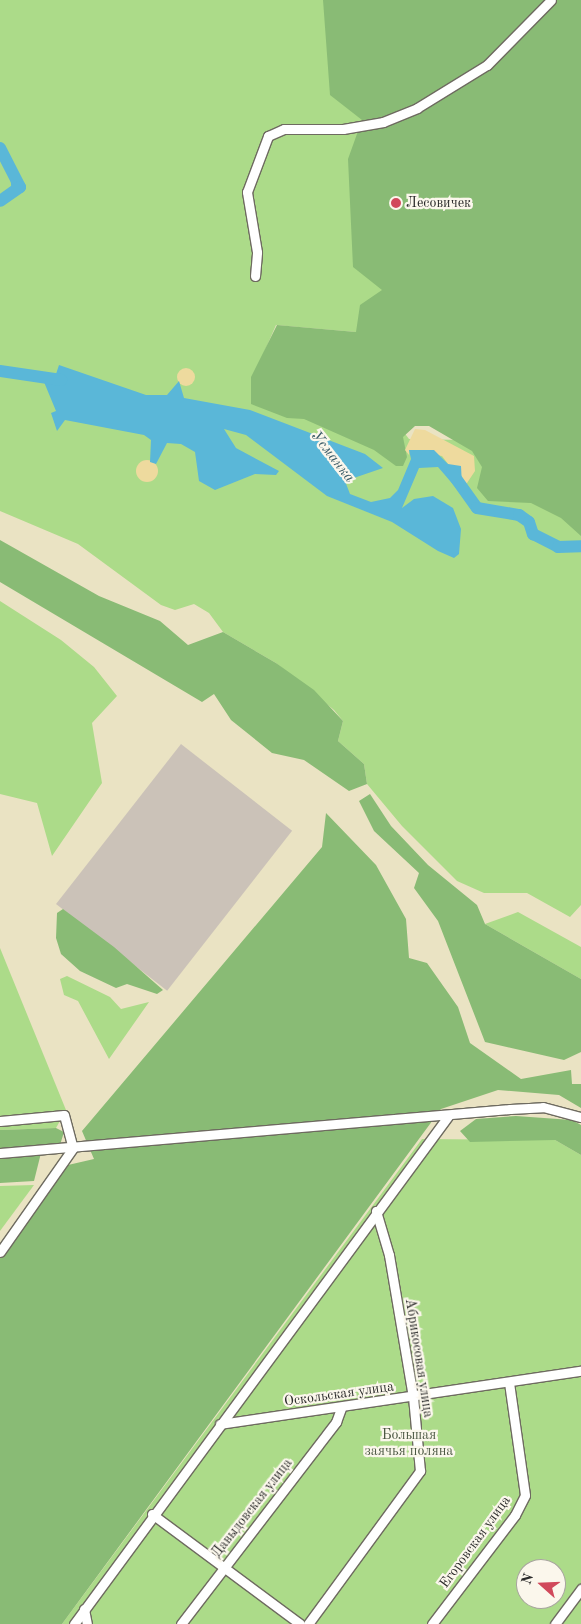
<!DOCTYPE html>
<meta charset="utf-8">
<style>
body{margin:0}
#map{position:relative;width:581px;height:1624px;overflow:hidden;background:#eae3c3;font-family:"Old Standard TT",serif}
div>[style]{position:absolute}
.industrial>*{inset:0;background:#cbc2b8;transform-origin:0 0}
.green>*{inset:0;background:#acdb89}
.forest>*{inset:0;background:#89bb75}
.sand>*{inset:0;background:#eeda9e}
.round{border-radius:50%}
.water>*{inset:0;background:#5ab7d8}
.river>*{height:12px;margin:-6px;padding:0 6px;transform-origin:6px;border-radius:6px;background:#5ab7d8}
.roads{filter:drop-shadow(1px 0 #6e6b60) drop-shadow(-1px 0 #6e6b60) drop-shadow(0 1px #6e6b60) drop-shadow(0 -1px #6e6b60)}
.minor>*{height:9px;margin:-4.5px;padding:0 4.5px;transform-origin:4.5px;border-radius:4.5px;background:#fff}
.dots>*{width:14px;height:14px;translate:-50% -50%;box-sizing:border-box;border:2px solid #fbf7ec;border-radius:50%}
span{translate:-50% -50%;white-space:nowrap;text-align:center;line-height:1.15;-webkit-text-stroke:4.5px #fbf7ec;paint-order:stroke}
.poi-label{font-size:14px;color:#2b2b2b}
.left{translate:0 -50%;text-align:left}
.street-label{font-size:14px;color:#2b2b2b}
.park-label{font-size:14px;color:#4b5742}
.water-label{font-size:15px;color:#3b5c68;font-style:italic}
.north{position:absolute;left:516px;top:1559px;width:50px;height:50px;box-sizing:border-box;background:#fbf7ec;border:1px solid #a8a59f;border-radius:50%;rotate:290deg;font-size:14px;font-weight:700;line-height:20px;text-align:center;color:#2b2b2b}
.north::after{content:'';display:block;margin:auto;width:18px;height:22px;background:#d1495b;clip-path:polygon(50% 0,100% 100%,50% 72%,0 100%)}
</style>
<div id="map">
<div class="industrial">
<i style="left:181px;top:744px;width:141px;height:203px;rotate:38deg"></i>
</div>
<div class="green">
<i style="clip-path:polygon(0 0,535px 0,362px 120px,358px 131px,447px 340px,276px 325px,251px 382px,403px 431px,409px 439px,464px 440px,581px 510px,581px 905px,570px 917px,527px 893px,484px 893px,457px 881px,402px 826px,367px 784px,364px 764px,338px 741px,343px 721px,334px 710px,276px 663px,223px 632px,209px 613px,194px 604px,175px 610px,161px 605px,78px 544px,0 511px)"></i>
<i style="clip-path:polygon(0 601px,61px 640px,94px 667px,117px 696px,92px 723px,102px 783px,52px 856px,37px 803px,0 794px)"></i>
<i style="clip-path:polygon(518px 912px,581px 947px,581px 979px,485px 924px)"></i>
<i style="clip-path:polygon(0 948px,66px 1110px,56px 1128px,0 1130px)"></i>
<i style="clip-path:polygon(67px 976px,110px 997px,121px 1009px,149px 1002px,109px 1059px,78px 1001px,64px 995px,60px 979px)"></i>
<i style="clip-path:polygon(evenodd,422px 1139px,555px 1140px,581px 1155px,581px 1624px,62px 1624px,422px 1139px,526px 1569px,556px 1569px,556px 1599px,526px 1599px,526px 1569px)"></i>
<i style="clip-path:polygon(34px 1185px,0 1231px,0 1186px)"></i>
</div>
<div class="forest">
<i style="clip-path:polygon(323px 0,581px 0,581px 536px,561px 518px,531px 503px,488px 501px,477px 488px,482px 467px,472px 451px,429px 426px,415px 426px,403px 437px,407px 457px,403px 466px,396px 466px,374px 450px,304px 419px,287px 418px,251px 404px,251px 377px,277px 325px,356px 332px,360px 305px,382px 290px,353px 267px,348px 159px,362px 120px,330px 95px)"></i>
<i style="clip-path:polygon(0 540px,99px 596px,160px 621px,188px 645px,223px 632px,276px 663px,314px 690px,343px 721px,338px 741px,364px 764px,367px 784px,349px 791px,304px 760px,272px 753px,231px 720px,214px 694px,202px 702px,0 582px)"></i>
<i style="clip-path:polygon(370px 794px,391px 826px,428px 865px,477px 905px,485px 924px,581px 979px,581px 1052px,564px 1060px,485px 1042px,438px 921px,414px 888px,419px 873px,374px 831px,359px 801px)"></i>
<i style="clip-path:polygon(326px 813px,376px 865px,406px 919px,409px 958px,427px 963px,458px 1007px,470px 1043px,521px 1079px,571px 1070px,572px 1084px,581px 1084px,581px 1108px,559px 1095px,498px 1090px,441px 1109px,62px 1624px,0 1624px,0 1258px,68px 1165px,94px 1159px,82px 1131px,322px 847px)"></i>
<i style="clip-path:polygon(63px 909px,114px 947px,163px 990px,157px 994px,127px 984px,116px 988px,80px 971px,61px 954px,56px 938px,57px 913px)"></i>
<i style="clip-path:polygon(516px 1116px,572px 1120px,581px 1125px,581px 1155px,555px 1140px,470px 1142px,460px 1131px,476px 1119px)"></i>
<i style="clip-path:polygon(56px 1128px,64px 1132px,60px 1145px,42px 1149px,34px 1181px,0 1183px,0 1130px)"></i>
</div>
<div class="sand">
<i class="round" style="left:177px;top:368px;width:18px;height:18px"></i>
<i style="clip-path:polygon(415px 429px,425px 430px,474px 456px,475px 471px,465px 486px,442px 456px,409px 450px,409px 455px,405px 450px)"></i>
<i class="round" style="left:136px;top:460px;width:22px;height:22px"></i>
</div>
<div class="water">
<i style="clip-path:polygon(12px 167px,25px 186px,12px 196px,10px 172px)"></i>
<i style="clip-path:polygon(59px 365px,146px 395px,167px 395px,179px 381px,184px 398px,250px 410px,365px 454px,383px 468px,345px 481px,350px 494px,371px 502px,390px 498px,398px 490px,411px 459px,409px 450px,434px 450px,448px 464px,461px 466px,462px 485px,457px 489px,438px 467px,419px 468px,402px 508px,414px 499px,433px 496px,453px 508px,461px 529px,459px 554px,454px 558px,438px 551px,392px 522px,327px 496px,246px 435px,224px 429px,236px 448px,279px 471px,276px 475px,255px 474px,215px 490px,199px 481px,195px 452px,181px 444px,167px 443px,156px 464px,150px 462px,151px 440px,144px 435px,65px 420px,57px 431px,51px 413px,56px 411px,44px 382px,46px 376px,56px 374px)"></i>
</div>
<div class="river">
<i style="left:0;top:148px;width:44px;rotate:62.9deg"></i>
<i style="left:20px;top:187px;width:24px;rotate:145deg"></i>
<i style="left:0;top:371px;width:62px;rotate:8.4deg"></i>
<i style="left:452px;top:473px;width:43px;rotate:54.5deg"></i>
<i style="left:477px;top:508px;width:43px;rotate:9.5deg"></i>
<i style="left:519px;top:515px;width:12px;rotate:35deg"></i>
<i style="left:529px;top:522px;width:13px;rotate:72deg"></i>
<i style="left:533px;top:534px;width:28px;rotate:27deg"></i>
<i style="left:558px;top:547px;width:23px;rotate:-2deg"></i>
</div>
<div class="roads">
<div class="minor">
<i style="left:255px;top:276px;width:24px;rotate:-85deg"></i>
<i style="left:257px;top:252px;width:61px;rotate:-99.5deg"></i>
<i style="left:247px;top:192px;width:60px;rotate:-69.4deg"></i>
<i style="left:268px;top:136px;width:17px;rotate:-24deg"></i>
<i style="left:284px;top:129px;width:59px"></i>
<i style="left:343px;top:129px;width:41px;rotate:-9.9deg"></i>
<i style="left:383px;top:122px;width:37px;rotate:-22deg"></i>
<i style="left:417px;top:108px;width:82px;rotate:-31.6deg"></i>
<i style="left:487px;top:65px;width:91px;rotate:-45.4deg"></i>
<i style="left:0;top:1121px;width:64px;rotate:-5.4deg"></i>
<i style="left:64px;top:1115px;width:34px;rotate:75deg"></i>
<i style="left:73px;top:1148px;width:127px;rotate:125.1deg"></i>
<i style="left:0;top:1153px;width:512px;rotate:-4.93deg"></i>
<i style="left:510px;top:1109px;width:33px;rotate:-3deg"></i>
<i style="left:543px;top:1107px;width:39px;rotate:15deg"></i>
<i style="left:220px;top:1424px;width:365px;rotate:-8.4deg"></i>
<i style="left:152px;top:1514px;width:184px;rotate:36.6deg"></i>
<i style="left:84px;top:1609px;width:15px;rotate:79deg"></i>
<i style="left:74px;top:1624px;width:632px;rotate:-53.62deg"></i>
<i style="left:181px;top:1624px;width:255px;rotate:-52.5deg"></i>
<i style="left:336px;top:1422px;width:15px;rotate:-70deg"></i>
<i style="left:308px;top:1624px;width:190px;rotate:-53.8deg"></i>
<i style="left:420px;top:1471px;width:74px;rotate:-95.4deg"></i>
<i style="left:413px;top:1397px;width:144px;rotate:-99.6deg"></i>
<i style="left:389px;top:1255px;width:46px;rotate:-106.5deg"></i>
<i style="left:432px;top:1624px;width:137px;rotate:-52.7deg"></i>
<i style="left:515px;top:1515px;width:22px;rotate:-63deg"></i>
<i style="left:525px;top:1495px;width:113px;rotate:-98.1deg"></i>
<i style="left:555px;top:1624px;width:44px;rotate:-53.4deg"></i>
</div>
</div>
<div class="dots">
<i style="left:396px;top:203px;background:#d1495b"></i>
</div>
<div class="poi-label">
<span class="left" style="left:406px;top:203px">Лесовичек</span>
</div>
<div class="street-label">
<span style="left:419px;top:1358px;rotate:81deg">Абрикосовая улица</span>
<span style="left:339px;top:1394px;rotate:-8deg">Оскольская улица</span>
<span style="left:252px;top:1508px;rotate:-52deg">Давыдовская улица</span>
<span style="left:475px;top:1542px;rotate:-54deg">Егоровская улица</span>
</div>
<div class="park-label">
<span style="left:409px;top:1443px">Большая<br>заячья поляна</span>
</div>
<div class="water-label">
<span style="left:332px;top:457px;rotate:52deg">Усманка</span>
</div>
<div class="north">N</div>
</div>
